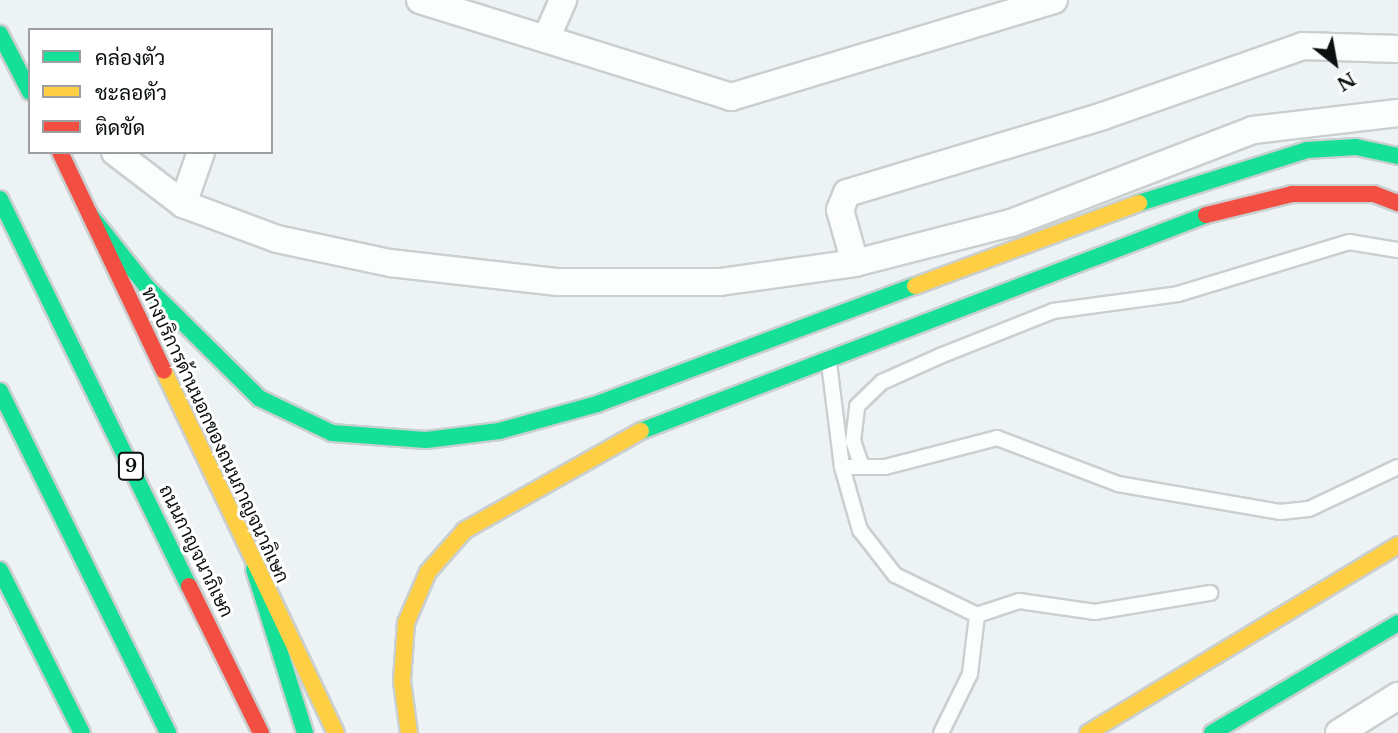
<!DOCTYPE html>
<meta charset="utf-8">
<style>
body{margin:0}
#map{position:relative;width:1398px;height:733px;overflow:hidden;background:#edf3f4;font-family:"Libre Baskerville",Sarabun,serif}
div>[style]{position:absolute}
.roads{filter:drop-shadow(2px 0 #cacfd0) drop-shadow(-2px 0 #cacfd0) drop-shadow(0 2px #cacfd0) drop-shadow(0 -2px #cacfd0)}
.lane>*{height:14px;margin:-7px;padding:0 7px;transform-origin:7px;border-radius:7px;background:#fcfdfd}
.street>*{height:26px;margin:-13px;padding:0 13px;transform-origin:13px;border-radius:13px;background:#fcfdfd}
.fast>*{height:16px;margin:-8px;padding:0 8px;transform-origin:8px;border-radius:8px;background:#16e098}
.slow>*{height:16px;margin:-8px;padding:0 8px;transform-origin:8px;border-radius:8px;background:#ffcf43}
.jam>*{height:16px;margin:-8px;padding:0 8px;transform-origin:8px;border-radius:8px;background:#f24e42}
span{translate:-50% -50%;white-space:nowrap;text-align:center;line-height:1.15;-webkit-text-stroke:6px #fff;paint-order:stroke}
.shield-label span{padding:2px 5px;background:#fff;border:2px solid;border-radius:5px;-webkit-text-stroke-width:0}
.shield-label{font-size:18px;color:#0c1011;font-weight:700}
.street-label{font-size:19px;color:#0c1011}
.legend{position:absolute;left:28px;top:28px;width:245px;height:126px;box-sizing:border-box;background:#fff;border:2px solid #9e9fa0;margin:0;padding:9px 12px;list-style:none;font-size:21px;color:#0c1011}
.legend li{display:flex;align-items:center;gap:14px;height:35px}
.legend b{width:35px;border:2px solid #9e9fa0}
.north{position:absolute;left:1300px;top:28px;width:70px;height:70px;-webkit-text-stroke:5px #fff;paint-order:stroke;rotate:149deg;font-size:19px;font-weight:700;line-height:28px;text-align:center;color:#0c1011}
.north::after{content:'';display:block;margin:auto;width:24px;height:32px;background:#0c1011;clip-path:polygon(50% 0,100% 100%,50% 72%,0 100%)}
</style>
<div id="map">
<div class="roads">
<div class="lane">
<i style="left:829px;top:363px;width:105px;rotate:82.9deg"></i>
<i style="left:842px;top:467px;width:66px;rotate:74.1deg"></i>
<i style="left:860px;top:530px;width:57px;rotate:52.1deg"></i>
<i style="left:895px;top:575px;width:91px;rotate:26deg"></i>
<i style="left:977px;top:615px;width:44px;rotate:-18.4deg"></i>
<i style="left:1019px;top:601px;width:77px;rotate:8.2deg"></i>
<i style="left:1095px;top:612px;width:117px;rotate:-9.4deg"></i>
<i style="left:842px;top:467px;width:43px"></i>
<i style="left:885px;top:467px;width:116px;rotate:-14.5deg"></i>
<i style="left:997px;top:438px;width:129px;rotate:20.8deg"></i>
<i style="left:1118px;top:484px;width:164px;rotate:9.8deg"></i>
<i style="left:1280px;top:512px;width:29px;rotate:-6deg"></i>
<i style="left:1309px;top:509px;width:98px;rotate:-25.3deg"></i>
<i style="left:862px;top:467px;width:28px;rotate:-109deg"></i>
<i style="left:853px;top:441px;width:35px;rotate:-83deg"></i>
<i style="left:857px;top:406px;width:35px;rotate:-44deg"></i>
<i style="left:882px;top:382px;width:64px;rotate:-24.1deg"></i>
<i style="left:940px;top:356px;width:122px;rotate:-21.7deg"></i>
<i style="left:1053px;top:311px;width:126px;rotate:-7.7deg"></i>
<i style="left:1178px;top:294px;width:179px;rotate:-16.9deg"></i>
<i style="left:1349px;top:242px;width:50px;rotate:9.3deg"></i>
<i style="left:941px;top:733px;width:66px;rotate:-63.8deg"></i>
<i style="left:970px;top:674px;width:59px;rotate:-83.2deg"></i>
</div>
<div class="street">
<i style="left:420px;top:0;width:326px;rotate:17.3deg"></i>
<i style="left:731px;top:97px;width:337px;rotate:-16.7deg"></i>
<i style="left:546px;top:39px;width:43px;rotate:-66.4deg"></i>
<i style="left:115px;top:152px;width:86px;rotate:37.4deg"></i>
<i style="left:183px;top:204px;width:100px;rotate:20.4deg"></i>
<i style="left:277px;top:239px;width:116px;rotate:12deg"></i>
<i style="left:390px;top:263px;width:169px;rotate:6.5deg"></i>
<i style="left:558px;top:282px;width:162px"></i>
<i style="left:720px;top:282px;width:136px;rotate:-8deg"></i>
<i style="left:855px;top:263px;width:161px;rotate:-14.4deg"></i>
<i style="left:1011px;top:223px;width:259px;rotate:-21deg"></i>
<i style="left:1253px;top:130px;width:146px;rotate:-6.7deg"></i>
<i style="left:183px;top:204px;width:55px;rotate:-70.9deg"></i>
<i style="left:855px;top:263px;width:55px;rotate:-105.8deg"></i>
<i style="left:840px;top:210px;width:18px;rotate:-68deg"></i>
<i style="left:847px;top:193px;width:267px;rotate:-16.7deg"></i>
<i style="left:1103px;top:116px;width:212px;rotate:-19.3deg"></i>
<i style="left:1303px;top:46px;width:95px;rotate:1.8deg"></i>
<i style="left:1339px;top:733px;width:70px;rotate:-32.1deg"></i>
</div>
<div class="fast">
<i style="left:0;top:34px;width:65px;rotate:62.7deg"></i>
<i style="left:0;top:199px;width:431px;rotate:64deg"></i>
<i style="left:1139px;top:203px;width:176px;rotate:-17.5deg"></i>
<i style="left:1307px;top:150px;width:49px;rotate:-3.5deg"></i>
<i style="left:1356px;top:147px;width:43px;rotate:12.1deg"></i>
<i style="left:90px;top:215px;width:92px;rotate:51.6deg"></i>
<i style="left:147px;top:287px;width:158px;rotate:44.7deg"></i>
<i style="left:259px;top:398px;width:81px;rotate:25.6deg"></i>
<i style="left:332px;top:433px;width:94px;rotate:4.3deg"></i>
<i style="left:426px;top:440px;width:74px;rotate:-7deg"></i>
<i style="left:499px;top:431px;width:102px;rotate:-15.4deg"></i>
<i style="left:597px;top:404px;width:339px;rotate:-20.4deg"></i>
<i style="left:0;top:391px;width:381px;rotate:63.8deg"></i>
<i style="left:641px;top:431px;width:605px;rotate:-20.92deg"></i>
<i style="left:254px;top:569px;width:172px;rotate:72.7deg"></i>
<i style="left:0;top:570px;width:182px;rotate:63.3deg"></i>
<i style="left:1212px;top:733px;width:216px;rotate:-30.6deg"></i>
</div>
<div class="slow">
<i style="left:915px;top:286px;width:239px;rotate:-20.3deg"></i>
<i style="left:164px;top:371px;width:401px;rotate:64.6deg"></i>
<i style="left:409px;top:733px;width:52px;rotate:-97.7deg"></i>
<i style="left:402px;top:681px;width:58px;rotate:-86.1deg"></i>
<i style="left:406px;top:623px;width:56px;rotate:-66.7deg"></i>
<i style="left:428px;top:572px;width:56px;rotate:-48.6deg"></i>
<i style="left:465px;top:530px;width:202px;rotate:-29.4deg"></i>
<i style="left:1088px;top:733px;width:363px;rotate:-31.2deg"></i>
</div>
<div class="jam">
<i style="left:60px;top:152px;width:242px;rotate:64.6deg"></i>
<i style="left:1206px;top:215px;width:89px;rotate:-13.7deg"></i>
<i style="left:1292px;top:194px;width:82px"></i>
<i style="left:1374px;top:194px;width:26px;rotate:21deg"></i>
<i style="left:189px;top:586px;width:164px;rotate:63.9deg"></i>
</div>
</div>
<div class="shield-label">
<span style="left:131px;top:466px">9</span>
</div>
<div class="street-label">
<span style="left:215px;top:435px;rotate:65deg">ทางบริการด้านนอกของถนนกาญจนาภิเษก</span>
<span style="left:196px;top:551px;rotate:64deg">ถนนกาญจนาภิเษก</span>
</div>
<ul class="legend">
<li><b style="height:9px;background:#16e098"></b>คล่องตัว</li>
<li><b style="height:9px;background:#ffcf43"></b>ชะลอตัว</li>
<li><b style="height:9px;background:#f24e42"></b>ติดขัด</li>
</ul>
<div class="north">N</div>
</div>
